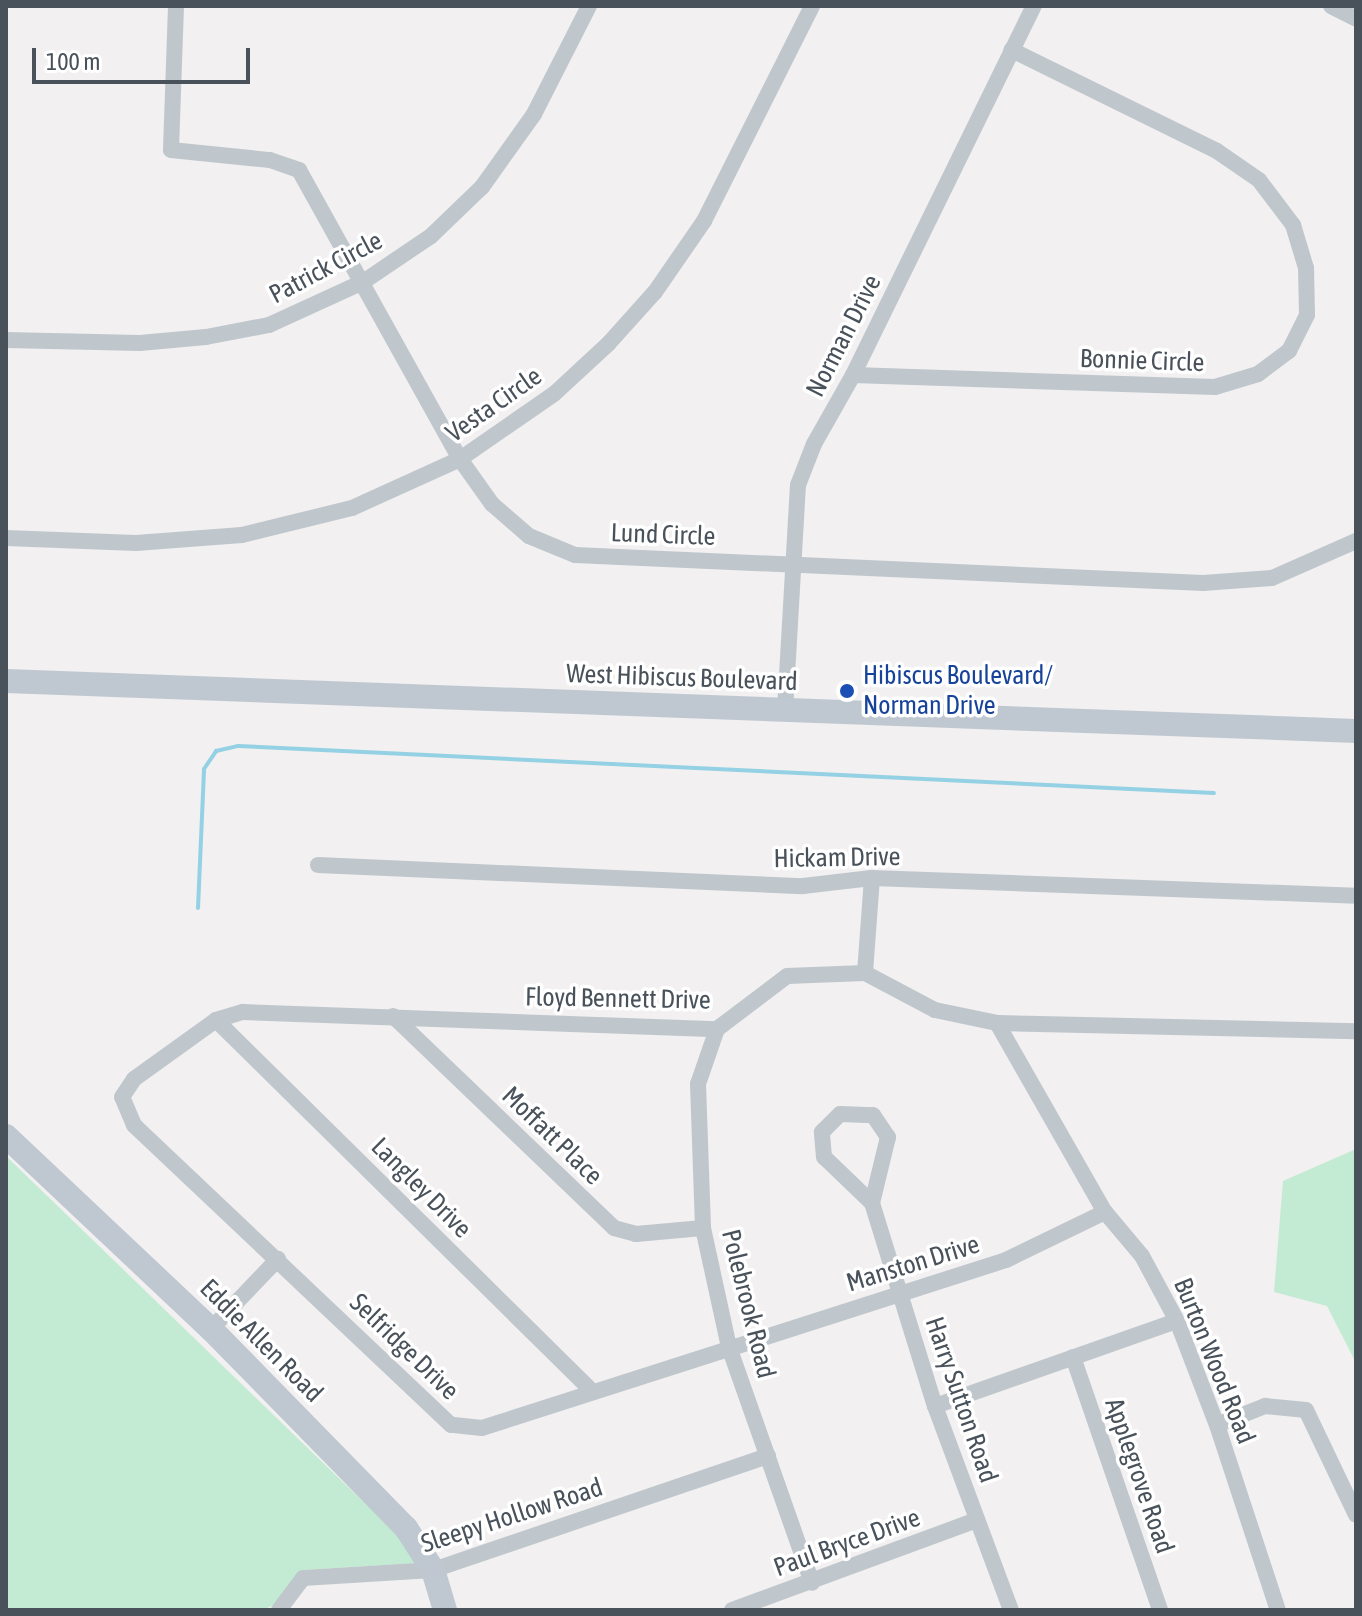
<!DOCTYPE html>
<style>
body{margin:0}
#map{position:relative;width:1362px;height:1616px;overflow:hidden;background:#f2f0f0;font-family:"Asap Condensed",sans-serif}
div>[style]{position:absolute}
.green>*{inset:0;background:#c3ebd3}
.stream>*{height:4px;margin:-2px;padding:0 2px;transform-origin:2px;border-radius:2px;background:#94d1e4}
.street>*{height:16px;margin:-8px;padding:0 8px;transform-origin:8px;border-radius:8px;background:#bfc7cd}
.secondary>*{height:24px;margin:-12px;padding:0 12px;transform-origin:12px;border-radius:12px;background:#bfc8d1}
.dots>*{width:22px;height:22px;translate:-50% -50%;box-sizing:border-box;border:4px solid #fff;border-radius:50%}
span{translate:-50% -50%;white-space:nowrap;text-align:center;line-height:1.15;-webkit-text-stroke:7px #fff;paint-order:stroke}
.street-label{font-size:26px;color:#49525b}
.transit-label{font-size:26px;color:#164399}
.left{translate:0 -50%;text-align:left}
.frame{position:absolute;inset:0;border:8px solid #49525b;pointer-events:none}
.scale{position:absolute;left:32px;top:48px;width:218px;height:36px;box-sizing:border-box;border:4px solid #49525b;border-top:0;padding-left:10px;font-size:24px;line-height:28px;white-space:nowrap;color:#49525b;-webkit-text-stroke:6px #fff;paint-order:stroke}
</style>
<div id="map">
<div class="green">
<i style="clip-path:polygon(1356px 1149px,1356px 1363px,1327px 1306px,1274px 1292px,1283px 1181px)"></i>
<i style="clip-path:polygon(6px 1156px,408px 1545px,419px 1563px,302px 1570px,272px 1606px,262px 1610px,6px 1610px)"></i>
</div>
<div class="stream">
<i style="left:198px;top:908px;width:139px;rotate:-87.5deg"></i>
<i style="left:204px;top:769px;width:22px;rotate:-56deg"></i>
<i style="left:216px;top:751px;width:23px;rotate:-13deg"></i>
<i style="left:238px;top:746px;width:977px;rotate:2.76deg"></i>
</div>
<div class="street">
<i style="left:176px;top:6px;width:144px;rotate:92deg"></i>
<i style="left:171px;top:150px;width:100px;rotate:5.8deg"></i>
<i style="left:270px;top:160px;width:31px;rotate:19deg"></i>
<i style="left:299px;top:170px;width:331px;rotate:60.9deg"></i>
<i style="left:460px;top:459px;width:55px;rotate:54.6deg"></i>
<i style="left:492px;top:504px;width:49px;rotate:40.9deg"></i>
<i style="left:529px;top:536px;width:50px;rotate:22.4deg"></i>
<i style="left:575px;top:555px;width:629px;rotate:2.55deg"></i>
<i style="left:1203px;top:583px;width:69px;rotate:-4.1deg"></i>
<i style="left:1272px;top:578px;width:92px;rotate:-23.8deg"></i>
<i style="left:1331px;top:6px;width:28px;rotate:27deg"></i>
<i style="left:6px;top:340px;width:134px;rotate:1.3deg"></i>
<i style="left:140px;top:343px;width:66px;rotate:-5.2deg"></i>
<i style="left:206px;top:337px;width:64px;rotate:-10.8deg"></i>
<i style="left:269px;top:325px;width:103px;rotate:-24.6deg"></i>
<i style="left:363px;top:282px;width:82px;rotate:-34.1deg"></i>
<i style="left:431px;top:236px;width:71px;rotate:-43.9deg"></i>
<i style="left:482px;top:187px;width:90px;rotate:-54.5deg"></i>
<i style="left:534px;top:114px;width:121px;rotate:-63deg"></i>
<i style="left:853px;top:375px;width:362px;rotate:1.9deg"></i>
<i style="left:1215px;top:387px;width:45px;rotate:-16.8deg"></i>
<i style="left:1258px;top:374px;width:39px;rotate:-37deg"></i>
<i style="left:1289px;top:351px;width:40px;rotate:-63.4deg"></i>
<i style="left:1307px;top:315px;width:47px;rotate:-91.2deg"></i>
<i style="left:1306px;top:268px;width:45px;rotate:-106.8deg"></i>
<i style="left:1293px;top:225px;width:56px;rotate:-127.1deg"></i>
<i style="left:1259px;top:180px;width:51px;rotate:-145.4deg"></i>
<i style="left:1217px;top:151px;width:229px;rotate:-153.8deg"></i>
<i style="left:6px;top:538px;width:130px;rotate:2.2deg"></i>
<i style="left:136px;top:543px;width:106px;rotate:-4.3deg"></i>
<i style="left:242px;top:535px;width:113px;rotate:-13.8deg"></i>
<i style="left:352px;top:508px;width:119px;rotate:-24.4deg"></i>
<i style="left:460px;top:459px;width:114px;rotate:-34.7deg"></i>
<i style="left:554px;top:394px;width:75px;rotate:-42.8deg"></i>
<i style="left:609px;top:343px;width:69px;rotate:-48deg"></i>
<i style="left:655px;top:292px;width:86px;rotate:-55.4deg"></i>
<i style="left:704px;top:221px;width:241px;rotate:-63.3deg"></i>
<i style="left:785px;top:710px;width:225px;rotate:-86.7deg"></i>
<i style="left:798px;top:485px;width:44px;rotate:-68.7deg"></i>
<i style="left:814px;top:444px;width:79px;rotate:-60.5deg"></i>
<i style="left:853px;top:375px;width:411px;rotate:-63.9deg"></i>
<i style="left:318px;top:865px;width:485px;rotate:2.5deg"></i>
<i style="left:803px;top:886px;width:69px;rotate:-6.6deg"></i>
<i style="left:872px;top:878px;width:484px;rotate:2.1deg"></i>
<i style="left:865px;top:973px;width:95px;rotate:-85.8deg"></i>
<i style="left:393px;top:1016px;width:306px;rotate:43.8deg"></i>
<i style="left:614px;top:1228px;width:23px;rotate:15deg"></i>
<i style="left:636px;top:1234px;width:67px;rotate:-5.1deg"></i>
<i style="left:216px;top:1020px;width:528px;rotate:44.62deg"></i>
<i style="left:997px;top:1023px;width:218px;rotate:60.3deg"></i>
<i style="left:1105px;top:1212px;width:57px;rotate:49.9deg"></i>
<i style="left:1142px;top:1256px;width:74px;rotate:61.7deg"></i>
<i style="left:1177px;top:1321px;width:111px;rotate:69deg"></i>
<i style="left:1217px;top:1425px;width:195px;rotate:71.8deg"></i>
<i style="left:717px;top:1029px;width:58px;rotate:109.1deg"></i>
<i style="left:698px;top:1084px;width:144px;rotate:88deg"></i>
<i style="left:703px;top:1228px;width:122px;rotate:77.7deg"></i>
<i style="left:729px;top:1347px;width:250px;rotate:70.6deg"></i>
<i style="left:872px;top:1203px;width:66px;rotate:-136.2deg"></i>
<i style="left:824px;top:1157px;width:25px;rotate:-95deg"></i>
<i style="left:822px;top:1132px;width:25px;rotate:-45deg"></i>
<i style="left:840px;top:1114px;width:33px;rotate:2deg"></i>
<i style="left:873px;top:1115px;width:27px;rotate:56deg"></i>
<i style="left:888px;top:1137px;width:68px;rotate:103.6deg"></i>
<i style="left:872px;top:1203px;width:213px;rotate:72.8deg"></i>
<i style="left:935px;top:1406px;width:218px;rotate:69.6deg"></i>
<i style="left:1105px;top:1212px;width:110px;rotate:154.1deg"></i>
<i style="left:1006px;top:1260px;width:550px;rotate:162.22deg"></i>
<i style="left:482px;top:1428px;width:31px;rotate:-174deg"></i>
<i style="left:451px;top:1425px;width:436px;rotate:-136.6deg"></i>
<i style="left:134px;top:1125px;width:30px;rotate:-113deg"></i>
<i style="left:122px;top:1097px;width:22px;rotate:-56deg"></i>
<i style="left:134px;top:1079px;width:101px;rotate:-35.7deg"></i>
<i style="left:216px;top:1020px;width:28px;rotate:-17deg"></i>
<i style="left:243px;top:1012px;width:474px;rotate:2.1deg"></i>
<i style="left:717px;top:1029px;width:88px;rotate:-37.1deg"></i>
<i style="left:787px;top:976px;width:78px;rotate:-2.2deg"></i>
<i style="left:865px;top:973px;width:79px;rotate:27.9deg"></i>
<i style="left:935px;top:1010px;width:63px;rotate:11.8deg"></i>
<i style="left:997px;top:1023px;width:359px;rotate:1.3deg"></i>
<i style="left:211px;top:1329px;width:97px;rotate:-46.3deg"></i>
<i style="left:1073px;top:1357px;width:268px;rotate:71deg"></i>
<i style="left:935px;top:1406px;width:256px;rotate:-19.4deg"></i>
<i style="left:1217px;top:1425px;width:52px;rotate:-21.6deg"></i>
<i style="left:1265px;top:1406px;width:41px;rotate:5.6deg"></i>
<i style="left:1306px;top:1410px;width:116px;rotate:64.5deg"></i>
<i style="left:279px;top:1610px;width:40px;rotate:-53deg"></i>
<i style="left:303px;top:1578px;width:130px;rotate:-3.5deg"></i>
<i style="left:433px;top:1570px;width:354px;rotate:-18.8deg"></i>
<i style="left:732px;top:1610px;width:261px;rotate:-20.2deg"></i>
</div>
<div class="secondary">
<i style="left:6px;top:681px;width:1351px;rotate:2.12deg"></i>
<i style="left:6px;top:1136px;width:282px;rotate:43.3deg"></i>
<i style="left:211px;top:1329px;width:279px;rotate:45.6deg"></i>
<i style="left:406px;top:1528px;width:50px;rotate:57.3deg"></i>
<i style="left:433px;top:1570px;width:42px;rotate:73.3deg"></i>
</div>
<div class="dots">
<i style="left:847px;top:691px;background:#1a4fb4"></i>
</div>
<div class="street-label">
<span style="left:326px;top:268px;rotate:-28deg">Patrick Circle</span>
<span style="left:844px;top:336px;rotate:-63deg">Norman Drive</span>
<span style="left:1142px;top:361px;rotate:2deg">Bonnie Circle</span>
<span style="left:494px;top:405px;rotate:-35deg">Vesta Circle</span>
<span style="left:663px;top:535px;rotate:2deg">Lund Circle</span>
<span style="left:682px;top:678px;rotate:2deg">West Hibiscus Boulevard</span>
<span style="left:837px;top:858px;rotate:-1deg">Hickam Drive</span>
<span style="left:618px;top:999px;rotate:1deg">Floyd Bennett Drive</span>
<span style="left:552px;top:1136px;rotate:44deg">Moffatt Place</span>
<span style="left:421px;top:1188px;rotate:45deg">Langley Drive</span>
<span style="left:913px;top:1264px;rotate:-17deg">Manston Drive</span>
<span style="left:748px;top:1304px;rotate:76deg">Polebrook Road</span>
<span style="left:261px;top:1341px;rotate:45deg">Eddie Allen Road</span>
<span style="left:404px;top:1347px;rotate:44deg">Selfridge Drive</span>
<span style="left:1214px;top:1361px;rotate:68deg">Burton Wood Road</span>
<span style="left:961px;top:1400px;rotate:71deg">Harry Sutton Road</span>
<span style="left:1139px;top:1476px;rotate:71deg">Applegrove Road</span>
<span style="left:512px;top:1516px;rotate:-18deg">Sleepy Hollow Road</span>
<span style="left:847px;top:1543px;rotate:-20deg">Paul Bryce Drive</span>
</div>
<div class="transit-label">
<span class="left" style="left:863px;top:691px">Hibiscus Boulevard/<br>Norman Drive</span>
</div>
<div class="frame"></div>
<div class="scale">100 m</div>
</div>
